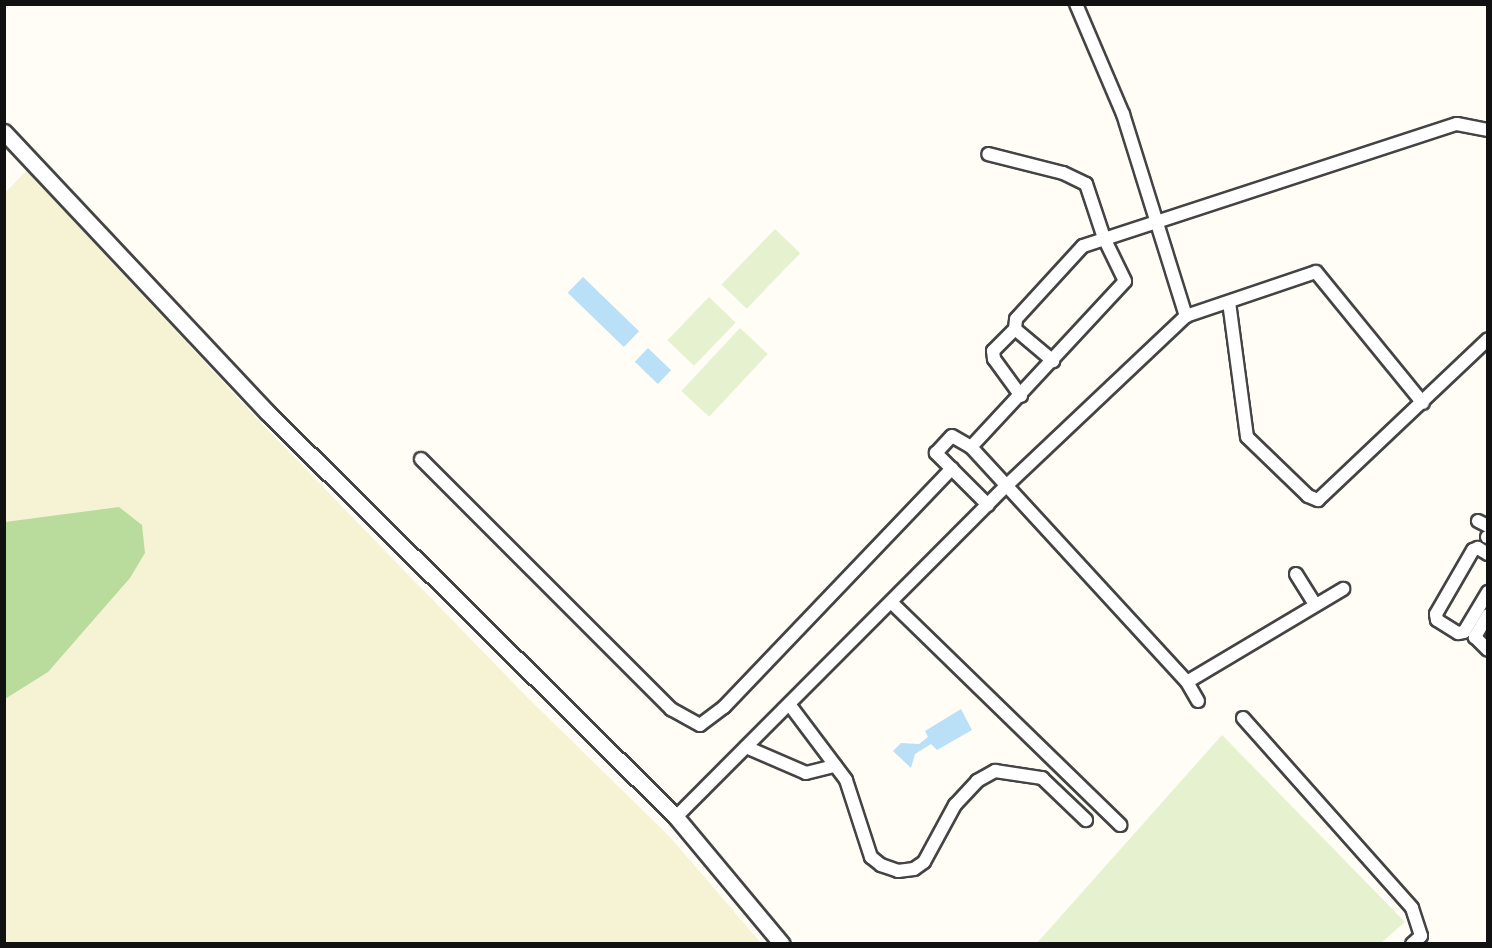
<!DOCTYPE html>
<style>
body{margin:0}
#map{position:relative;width:1492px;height:948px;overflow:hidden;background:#fffdf5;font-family:Spectral,serif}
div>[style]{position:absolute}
.farmland>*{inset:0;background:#f6f3d4}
.forest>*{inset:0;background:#b9dc9c}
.pitch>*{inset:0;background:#e6f2cf;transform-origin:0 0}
.water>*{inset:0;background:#b9e0f7;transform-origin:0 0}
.roads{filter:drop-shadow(2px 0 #444) drop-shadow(-2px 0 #444) drop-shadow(0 2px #444) drop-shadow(0 -2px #444)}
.minor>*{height:12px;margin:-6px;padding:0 6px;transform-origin:6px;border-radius:6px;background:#fff}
.tertiary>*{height:15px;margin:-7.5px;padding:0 7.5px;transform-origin:7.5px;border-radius:7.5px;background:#fff}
span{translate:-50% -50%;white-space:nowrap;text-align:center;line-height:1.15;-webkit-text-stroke:6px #fff;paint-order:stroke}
.frame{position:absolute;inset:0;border:6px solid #111;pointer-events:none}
</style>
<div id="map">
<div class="farmland">
<i style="clip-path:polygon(27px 170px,258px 420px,523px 693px,670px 837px,761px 943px,5px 943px,4px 194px)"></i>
</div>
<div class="forest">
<i style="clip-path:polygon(119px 507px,142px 525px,145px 553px,130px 578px,48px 672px,5px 699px,5px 522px)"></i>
</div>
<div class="pitch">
<i style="left:775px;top:229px;width:35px;height:77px;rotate:44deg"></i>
<i style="left:709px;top:297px;width:37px;height:60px;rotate:44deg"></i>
<i style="left:740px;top:328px;width:38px;height:86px;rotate:43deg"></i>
<i style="clip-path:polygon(1222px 735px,1405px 922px,1381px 943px,1037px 943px)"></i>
</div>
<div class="water">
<i style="left:583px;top:277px;width:78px;height:22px;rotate:44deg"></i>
<i style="left:648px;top:348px;width:32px;height:19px;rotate:44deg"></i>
<i style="clip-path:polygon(961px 709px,972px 730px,937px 750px,931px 744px,915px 754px,911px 768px,893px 751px,901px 743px,919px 744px,928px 737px,925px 731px)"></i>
</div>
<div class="roads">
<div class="minor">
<i style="left:1076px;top:4px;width:120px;rotate:66.9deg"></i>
<i style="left:1123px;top:114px;width:212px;rotate:72.7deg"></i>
<i style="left:1229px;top:302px;width:136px;rotate:82.4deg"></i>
<i style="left:1247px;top:437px;width:85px;rotate:44deg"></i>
<i style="left:1308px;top:496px;width:11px;rotate:22deg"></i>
<i style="left:1318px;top:500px;width:234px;rotate:-43.4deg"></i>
<i style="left:1015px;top:329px;width:50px;rotate:40.1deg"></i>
<i style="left:1021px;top:396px;width:46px;rotate:-126.1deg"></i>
<i style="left:994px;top:359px;width:8px;rotate:-97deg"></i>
<i style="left:993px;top:351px;width:31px;rotate:-45deg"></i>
<i style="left:1015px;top:329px;width:10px;rotate:-84deg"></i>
<i style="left:1016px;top:319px;width:99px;rotate:-47.5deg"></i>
<i style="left:1083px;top:246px;width:393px;rotate:-18.1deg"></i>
<i style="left:1457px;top:124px;width:32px;rotate:11deg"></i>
<i style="left:971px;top:447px;width:226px;rotate:-47.1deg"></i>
<i style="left:1125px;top:281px;width:48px;rotate:-116deg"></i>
<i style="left:1104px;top:238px;width:57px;rotate:-108.4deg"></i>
<i style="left:1086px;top:184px;width:25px;rotate:-154deg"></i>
<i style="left:1063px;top:173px;width:77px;rotate:-165.8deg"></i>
<i style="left:421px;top:459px;width:354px;rotate:45deg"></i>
<i style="left:671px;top:709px;width:33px;rotate:29deg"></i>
<i style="left:700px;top:725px;width:30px;rotate:-37deg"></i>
<i style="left:724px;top:707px;width:330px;rotate:-46.3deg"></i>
<i style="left:988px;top:505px;width:74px;rotate:-135deg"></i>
<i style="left:936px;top:453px;width:23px;rotate:-47deg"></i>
<i style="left:952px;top:436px;width:22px;rotate:30deg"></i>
<i style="left:971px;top:447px;width:319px;rotate:47.4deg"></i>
<i style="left:1187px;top:682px;width:182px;rotate:-30.8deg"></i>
<i style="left:1478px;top:521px;width:11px;rotate:27deg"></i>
<i style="left:1487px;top:537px;width:1px"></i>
<i style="left:1488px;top:554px;width:12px;rotate:-149deg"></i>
<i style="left:1478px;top:548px;width:5px;rotate:158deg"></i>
<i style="left:1473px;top:550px;width:74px;rotate:120deg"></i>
<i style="left:1436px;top:614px;width:6px;rotate:81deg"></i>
<i style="left:1437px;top:620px;width:25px;rotate:32deg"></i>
<i style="left:1458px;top:633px;width:6px;rotate:-9deg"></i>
<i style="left:1464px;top:632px;width:47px;rotate:-59deg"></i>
<i style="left:1296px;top:574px;width:36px;rotate:58deg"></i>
<i style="left:891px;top:602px;width:320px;rotate:44.2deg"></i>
<i style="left:1488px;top:615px;width:26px;rotate:121deg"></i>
<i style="left:1475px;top:637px;width:18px;rotate:45deg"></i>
<i style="left:1187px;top:682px;width:22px;rotate:60deg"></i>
<i style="left:789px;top:704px;width:95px;rotate:53.1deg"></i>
<i style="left:846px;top:780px;width:81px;rotate:72deg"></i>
<i style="left:871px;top:857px;width:13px;rotate:39deg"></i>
<i style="left:881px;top:865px;width:18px;rotate:19deg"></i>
<i style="left:898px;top:871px;width:16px;rotate:-7deg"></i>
<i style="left:914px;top:869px;width:12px;rotate:-35deg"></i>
<i style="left:924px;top:862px;width:65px;rotate:-61.5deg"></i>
<i style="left:955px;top:805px;width:33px;rotate:-47deg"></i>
<i style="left:977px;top:781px;width:21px;rotate:-29deg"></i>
<i style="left:995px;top:771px;width:48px;rotate:8.5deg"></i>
<i style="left:1042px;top:778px;width:61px;rotate:43.7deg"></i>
<i style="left:1243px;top:718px;width:254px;rotate:48.3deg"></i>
<i style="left:1412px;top:908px;width:29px;rotate:72deg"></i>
<i style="left:1421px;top:936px;width:12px;rotate:138deg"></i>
<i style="left:746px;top:747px;width:65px;rotate:23.4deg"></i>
<i style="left:806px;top:773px;width:30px;rotate:-14deg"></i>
<i style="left:676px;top:817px;width:466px;rotate:-45.1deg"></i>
<i style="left:1005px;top:487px;width:249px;rotate:-43.4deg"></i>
<i style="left:1186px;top:316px;width:137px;rotate:-18.7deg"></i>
<i style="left:1316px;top:272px;width:169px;rotate:50.8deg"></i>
</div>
<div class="tertiary">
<i style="left:4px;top:132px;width:384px;rotate:46.8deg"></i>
<i style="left:267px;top:412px;width:576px;rotate:44.72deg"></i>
<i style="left:676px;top:817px;width:165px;rotate:50.2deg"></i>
</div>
</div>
<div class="frame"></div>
</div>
